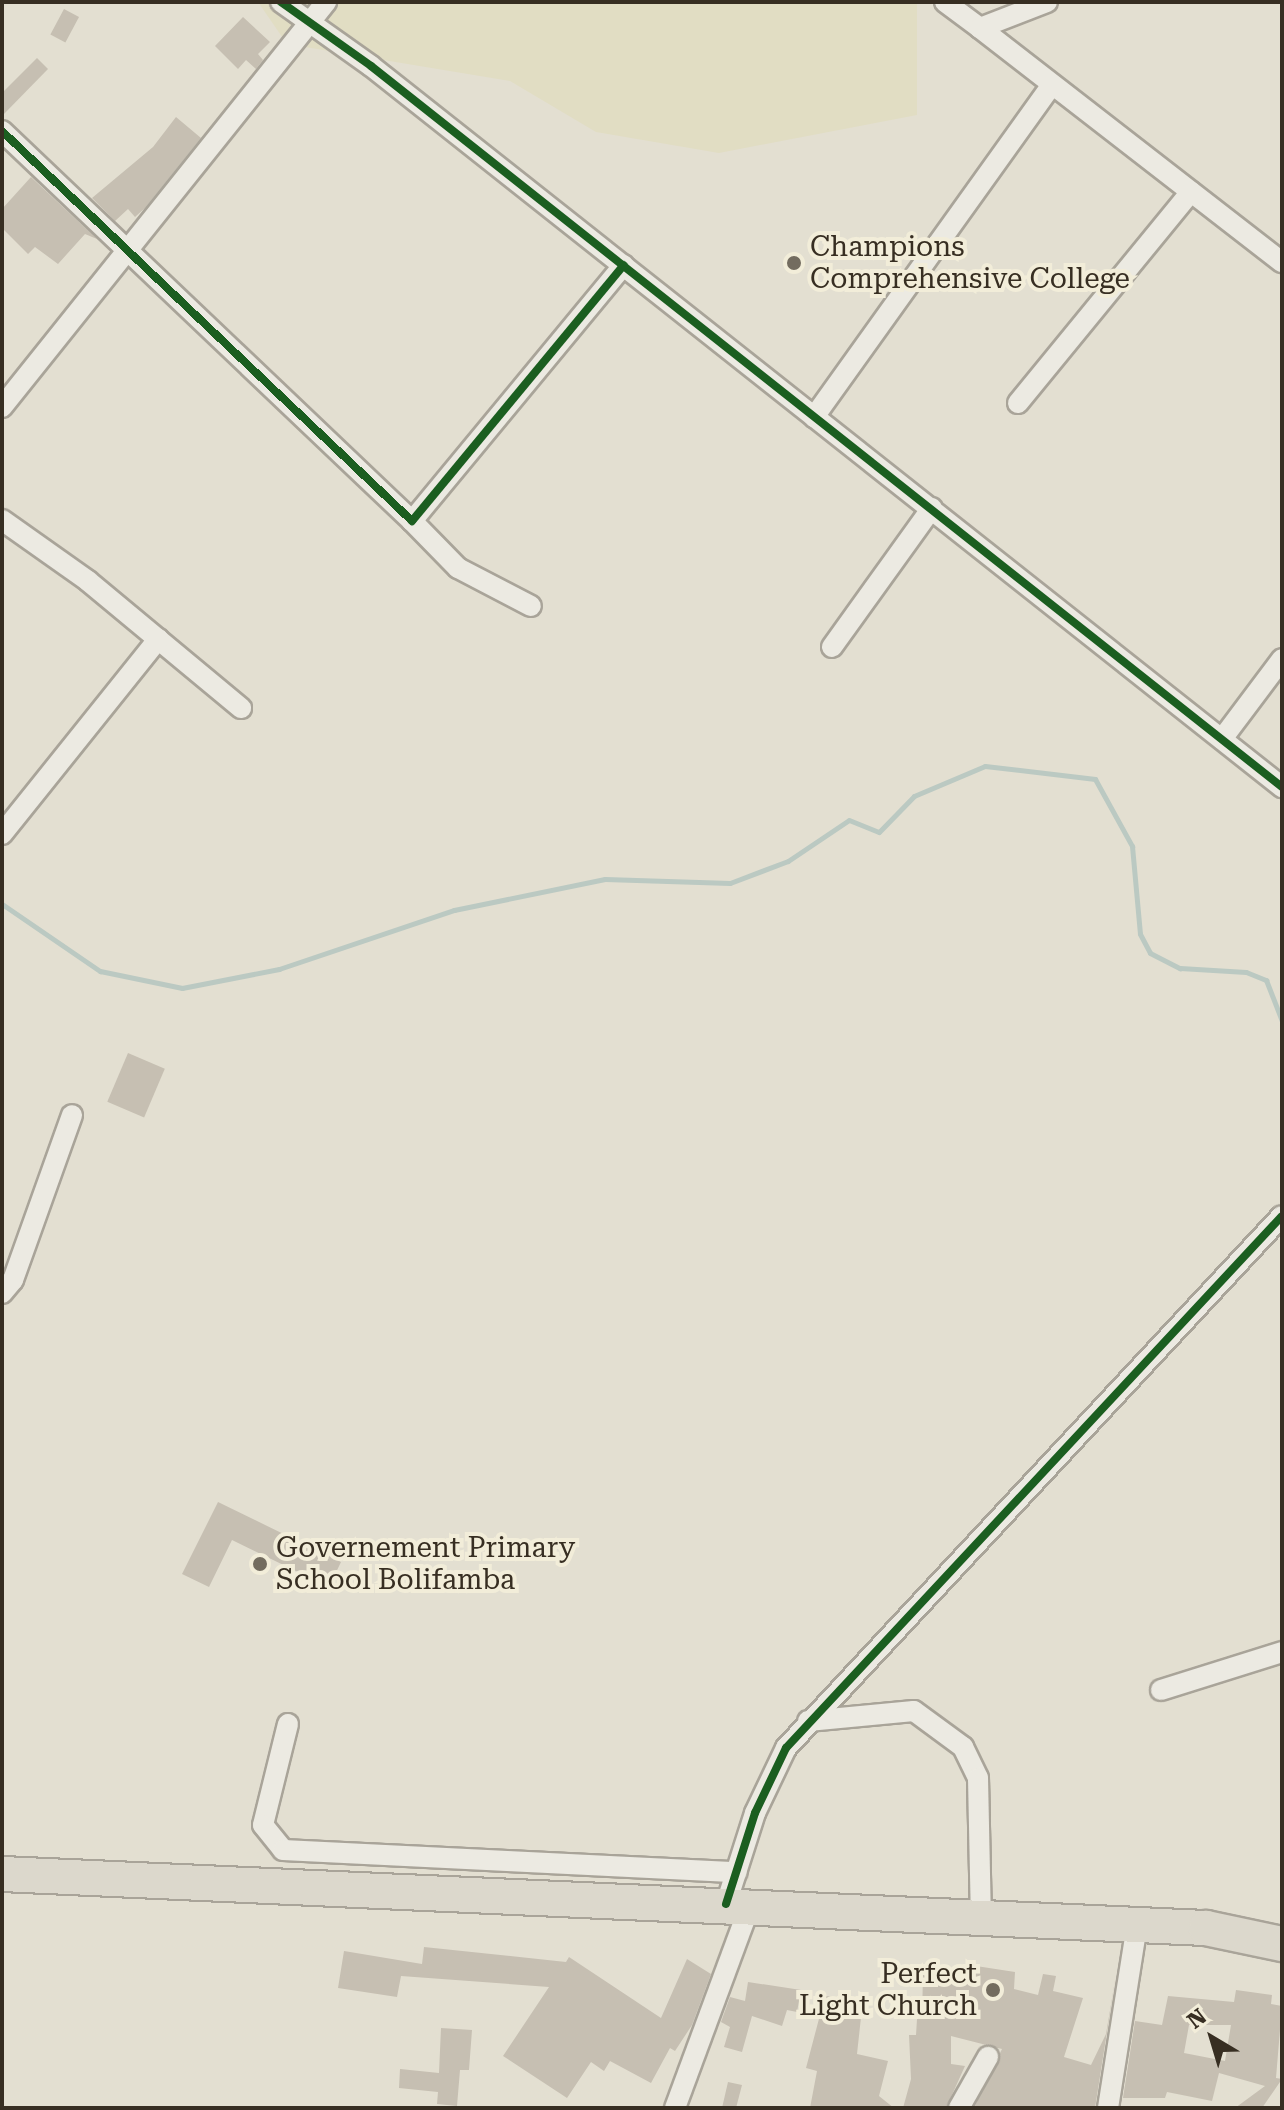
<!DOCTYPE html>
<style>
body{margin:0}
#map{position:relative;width:1284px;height:2110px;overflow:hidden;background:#e3dfd1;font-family:"Roboto Serif",serif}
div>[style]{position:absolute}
.farmland>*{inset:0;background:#e1ddc3}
.stream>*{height:5px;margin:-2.5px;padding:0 2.5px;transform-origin:2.5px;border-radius:2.5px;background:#bbc9c2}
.building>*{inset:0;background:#c6bfb2;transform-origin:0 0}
.roads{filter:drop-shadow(2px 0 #a9a499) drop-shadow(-2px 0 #a9a499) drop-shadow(0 2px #a9a499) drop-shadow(0 -2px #a9a499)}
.minor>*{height:20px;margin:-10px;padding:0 10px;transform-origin:10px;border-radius:10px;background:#eceae2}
.trunk>*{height:34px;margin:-17px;padding:0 17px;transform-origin:17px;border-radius:17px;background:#dcd8cc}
.cycleway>*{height:8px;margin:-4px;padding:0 4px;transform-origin:4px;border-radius:4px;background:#1b5e20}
.dots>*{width:22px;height:22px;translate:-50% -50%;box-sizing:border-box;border:4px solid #f2edd9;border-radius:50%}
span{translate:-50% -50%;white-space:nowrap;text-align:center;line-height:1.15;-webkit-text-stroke:8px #f2edd9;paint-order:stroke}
.poi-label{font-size:28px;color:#372e22}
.left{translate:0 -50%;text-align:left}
.right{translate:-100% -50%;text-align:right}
.frame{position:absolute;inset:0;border:4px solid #372e22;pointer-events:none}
.north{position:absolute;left:1172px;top:1998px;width:80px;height:80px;-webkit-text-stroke:6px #f2edd9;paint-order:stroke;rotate:322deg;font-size:22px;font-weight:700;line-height:32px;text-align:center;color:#372e22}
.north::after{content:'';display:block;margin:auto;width:28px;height:36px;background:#372e22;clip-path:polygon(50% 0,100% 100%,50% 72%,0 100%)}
</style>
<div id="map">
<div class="farmland">
<i style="clip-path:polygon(258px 2px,917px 2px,917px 115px,719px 153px,596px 132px,510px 81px,287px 44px)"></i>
</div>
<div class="stream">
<i style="left:2px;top:904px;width:119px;rotate:34.4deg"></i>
<i style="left:100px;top:971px;width:84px;rotate:11.7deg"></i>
<i style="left:182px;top:988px;width:99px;rotate:-11.1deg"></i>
<i style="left:279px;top:969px;width:185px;rotate:-18.6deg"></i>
<i style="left:454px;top:910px;width:154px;rotate:-11.6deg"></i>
<i style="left:605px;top:879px;width:125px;rotate:1.8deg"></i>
<i style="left:730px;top:883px;width:62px;rotate:-20.8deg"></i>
<i style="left:788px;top:861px;width:73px;rotate:-33.9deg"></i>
<i style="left:849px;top:820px;width:32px;rotate:22deg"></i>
<i style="left:879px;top:832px;width:50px;rotate:-45.8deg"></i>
<i style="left:914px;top:796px;width:77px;rotate:-22.9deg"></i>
<i style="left:985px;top:766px;width:111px;rotate:6.7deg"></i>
<i style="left:1095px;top:779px;width:77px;rotate:61.1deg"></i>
<i style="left:1132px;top:846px;width:88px;rotate:84.8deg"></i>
<i style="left:1140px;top:934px;width:21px;rotate:62deg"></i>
<i style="left:1150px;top:953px;width:34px;rotate:27deg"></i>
<i style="left:1180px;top:968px;width:66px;rotate:3.5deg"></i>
<i style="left:1246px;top:972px;width:22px;rotate:22deg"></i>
<i style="left:1266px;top:980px;width:44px;rotate:68.7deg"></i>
</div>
<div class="building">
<i style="left:64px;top:9px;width:17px;height:29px;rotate:28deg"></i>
<i style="clip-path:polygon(243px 17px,270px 42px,258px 54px,263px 60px,256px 69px,246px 60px,238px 69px,215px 46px)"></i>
<i style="clip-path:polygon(37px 58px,48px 69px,2px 116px,2px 93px)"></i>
<i style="clip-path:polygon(176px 117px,201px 138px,145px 208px,135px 217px,128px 209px,115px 221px,92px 198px,153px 147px)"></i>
<i style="clip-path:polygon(31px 177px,97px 239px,85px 234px,58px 264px,35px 247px,28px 254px,2px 228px,2px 209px)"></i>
<i style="left:128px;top:1053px;width:40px;height:53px;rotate:23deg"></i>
<i style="clip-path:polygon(218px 1502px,341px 1562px,329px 1587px,232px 1540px,209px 1587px,182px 1574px)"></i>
<i style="clip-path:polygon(424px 1947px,566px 1962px,569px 1957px,661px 2018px,687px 1959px,711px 1974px,692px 2025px,675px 2051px,670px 2048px,651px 2083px,610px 2061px,604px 2071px,591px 2062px,567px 2098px,503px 2056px,549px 1987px,401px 1976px,397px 1997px,338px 1988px,344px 1951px,422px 1964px)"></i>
<i style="clip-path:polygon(963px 1964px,1015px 1972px,1014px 1989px,1038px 1995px,1043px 1974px,1056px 1976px,1053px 1991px,1083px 1998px,1064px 2057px,1091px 2065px,1106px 2034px,1116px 1975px,1095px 2108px,974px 2108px,1002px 2049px,951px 2036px,951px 2064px,965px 2066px,946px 2108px,903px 2108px,911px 2079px,909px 2035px,916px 2035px,917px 2019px,922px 2019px,923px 1973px,961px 1976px)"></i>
<i style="clip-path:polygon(748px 1982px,801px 1990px,797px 2012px,787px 2010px,782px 2026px,752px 2016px,742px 2052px,724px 2047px,730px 2027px,721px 2022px,730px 1997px,745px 2001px)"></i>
<i style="clip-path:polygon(evenodd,1236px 1990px,1272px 1995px,1271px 2004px,1282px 2006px,1276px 2078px,1282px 2079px,1262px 2108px,1235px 2108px,1265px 2086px,1219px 2073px,1212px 2101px,1167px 2092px,1165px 2098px,1123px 2098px,1135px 2021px,1162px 2025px,1168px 1996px,1234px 2002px,1236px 1990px,1189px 2025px,1231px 2025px,1225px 2061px,1184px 2053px,1189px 2025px)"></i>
<i style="clip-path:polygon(825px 1996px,863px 1999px,857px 2054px,888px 2061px,879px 2096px,894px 2108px,810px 2108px,817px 2071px,806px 2068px)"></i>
<i style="clip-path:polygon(441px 2028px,472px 2030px,469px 2070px,460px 2070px,457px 2106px,437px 2104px,438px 2092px,399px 2088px,400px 2069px,439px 2073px)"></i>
<i style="clip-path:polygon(728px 2082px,742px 2085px,736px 2108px,722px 2108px)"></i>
</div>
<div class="roads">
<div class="minor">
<i style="left:281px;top:2px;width:110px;rotate:35.4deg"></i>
<i style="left:371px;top:66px;width:1162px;rotate:38.36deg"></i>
<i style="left:945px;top:2px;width:44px;rotate:36.6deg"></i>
<i style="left:1047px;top:2px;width:72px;rotate:158.8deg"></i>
<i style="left:980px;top:28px;width:382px;rotate:37.8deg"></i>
<i style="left:2px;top:131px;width:566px;rotate:43.57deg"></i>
<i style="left:412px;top:521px;width:332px;rotate:-50.4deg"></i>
<i style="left:1018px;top:403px;width:273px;rotate:-50.7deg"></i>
<i style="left:2px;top:407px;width:519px;rotate:-51.34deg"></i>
<i style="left:814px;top:417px;width:408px;rotate:-54.4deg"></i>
<i style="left:2px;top:520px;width:105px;rotate:35.3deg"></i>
<i style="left:88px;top:581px;width:199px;rotate:39.7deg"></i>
<i style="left:412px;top:521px;width:66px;rotate:45.6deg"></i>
<i style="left:458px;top:568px;width:82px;rotate:27.5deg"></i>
<i style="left:832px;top:647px;width:171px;rotate:-54.3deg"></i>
<i style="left:1222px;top:739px;width:100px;rotate:-53.1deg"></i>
<i style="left:2px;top:834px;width:250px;rotate:-51.3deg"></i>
<i style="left:2px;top:1293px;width:17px;rotate:-50deg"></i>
<i style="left:13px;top:1280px;width:175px;rotate:-70.3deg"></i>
<i style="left:1161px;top:1690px;width:127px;rotate:-17.4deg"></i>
<i style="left:808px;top:1721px;width:106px;rotate:-5.4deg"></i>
<i style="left:914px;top:1711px;width:61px;rotate:36.3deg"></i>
<i style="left:963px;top:1747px;width:34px;rotate:64deg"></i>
<i style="left:978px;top:1778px;width:142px;rotate:88.8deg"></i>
<i style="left:288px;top:1724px;width:104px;rotate:103.9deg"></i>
<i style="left:263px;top:1825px;width:32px;rotate:51deg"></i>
<i style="left:283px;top:1850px;width:454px;rotate:2.8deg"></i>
<i style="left:726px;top:1904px;width:96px;rotate:-72.3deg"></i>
<i style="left:755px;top:1813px;width:72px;rotate:-64.5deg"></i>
<i style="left:786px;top:1748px;width:727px;rotate:-47.01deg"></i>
<i style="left:675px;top:2108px;width:216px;rotate:-69.7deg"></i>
<i style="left:959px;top:2108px;width:59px;rotate:-60.4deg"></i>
<i style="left:1108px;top:2108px;width:185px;rotate:-81deg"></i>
</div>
<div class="trunk">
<i style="left:2px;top:1874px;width:1205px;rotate:2.57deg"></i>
<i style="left:1206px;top:1928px;width:78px;rotate:11.9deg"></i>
</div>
</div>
<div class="cycleway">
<i style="left:281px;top:2px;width:110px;rotate:35.4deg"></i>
<i style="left:371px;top:66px;width:1162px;rotate:38.36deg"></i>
<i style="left:2px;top:131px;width:566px;rotate:43.57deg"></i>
<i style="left:412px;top:521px;width:332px;rotate:-50.4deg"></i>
<i style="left:726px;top:1904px;width:96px;rotate:-72.3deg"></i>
<i style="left:755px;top:1813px;width:72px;rotate:-64.5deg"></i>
<i style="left:786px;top:1748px;width:727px;rotate:-47.01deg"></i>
</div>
<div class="dots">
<i style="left:794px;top:263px;background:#736c5f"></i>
<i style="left:260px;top:1564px;background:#736c5f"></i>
<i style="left:993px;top:1990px;background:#736c5f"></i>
</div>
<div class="poi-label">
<span class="left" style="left:810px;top:263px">Champions<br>Comprehensive College</span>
<span class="left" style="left:276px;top:1564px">Governement Primary<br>School Bolifamba</span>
<span class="right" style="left:977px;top:1990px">Perfect<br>Light Church</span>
</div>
<div class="frame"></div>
<div class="north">N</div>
</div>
